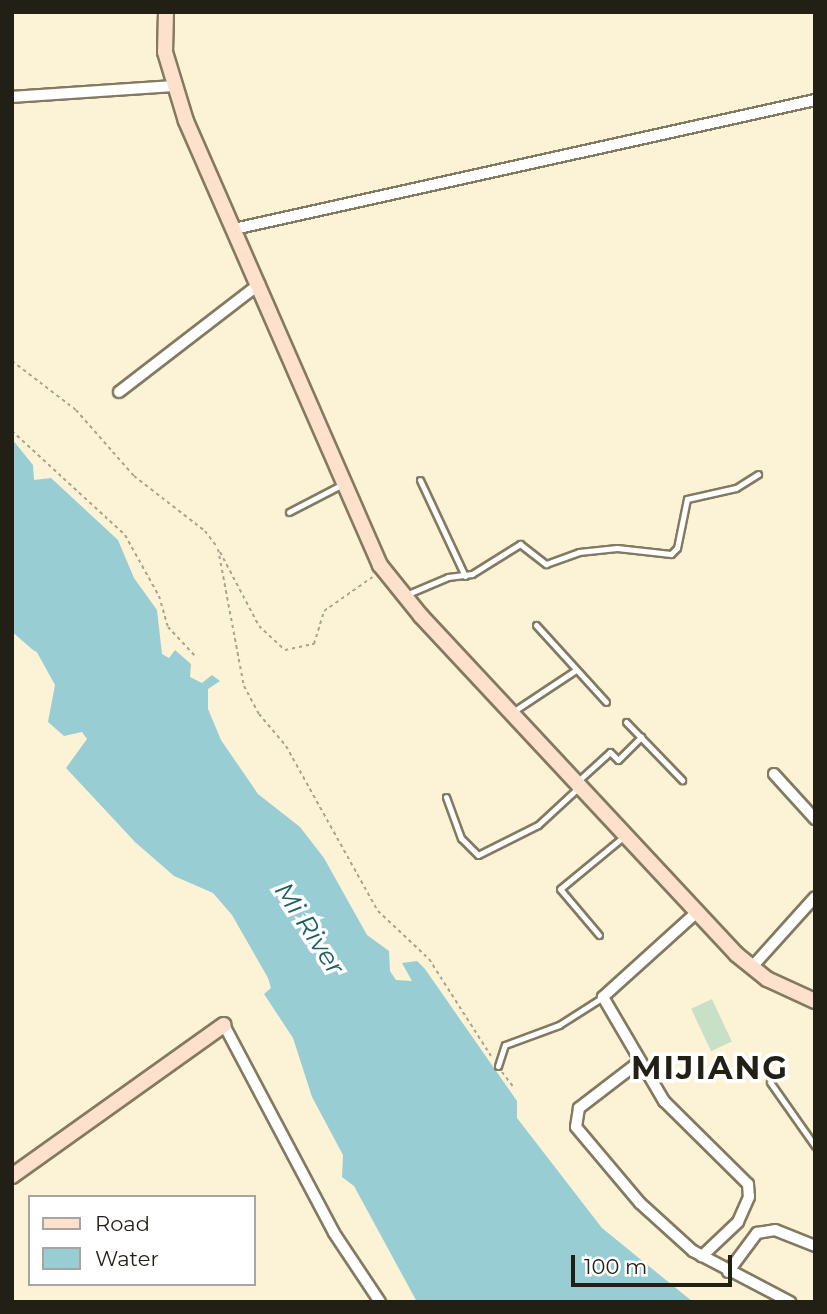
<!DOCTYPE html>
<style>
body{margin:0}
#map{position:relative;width:827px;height:1314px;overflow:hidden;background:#fcf3d7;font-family:Montserrat,sans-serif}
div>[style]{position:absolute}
.green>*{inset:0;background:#c8e1c6;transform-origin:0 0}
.water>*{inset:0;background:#98cdd3}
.river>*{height:19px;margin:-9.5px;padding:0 9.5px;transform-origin:9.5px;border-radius:9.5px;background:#98cdd3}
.path>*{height:2px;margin-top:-1px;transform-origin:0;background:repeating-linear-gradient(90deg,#aaa38e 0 3.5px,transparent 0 7px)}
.roads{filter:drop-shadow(2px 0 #827a61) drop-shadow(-2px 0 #827a61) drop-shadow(0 2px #827a61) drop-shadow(0 -2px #827a61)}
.lane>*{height:5px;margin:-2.5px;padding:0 2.5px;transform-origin:2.5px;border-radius:2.5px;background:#fff}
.street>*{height:10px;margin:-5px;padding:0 5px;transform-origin:5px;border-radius:5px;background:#fff}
.secondary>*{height:14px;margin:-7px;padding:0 7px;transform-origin:7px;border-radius:7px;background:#fee1cc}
span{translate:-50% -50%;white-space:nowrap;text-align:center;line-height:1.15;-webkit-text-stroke:7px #fff;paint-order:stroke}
.water-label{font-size:26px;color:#186066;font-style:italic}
.district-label{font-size:32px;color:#221f15;font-weight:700;letter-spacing:2px}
.frame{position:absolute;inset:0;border:14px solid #221f15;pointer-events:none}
.legend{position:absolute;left:28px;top:1195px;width:228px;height:91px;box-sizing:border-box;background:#fff;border:2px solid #a7a5a1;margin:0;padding:9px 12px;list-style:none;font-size:21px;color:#221f15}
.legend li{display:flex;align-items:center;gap:14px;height:35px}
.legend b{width:35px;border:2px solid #a7a5a1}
.scale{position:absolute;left:571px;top:1255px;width:161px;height:32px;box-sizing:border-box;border:4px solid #221f15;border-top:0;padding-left:9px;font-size:21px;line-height:24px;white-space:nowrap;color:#221f15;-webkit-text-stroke:5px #fff;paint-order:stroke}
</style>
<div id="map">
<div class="green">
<i style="left:712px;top:999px;width:47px;height:23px;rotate:65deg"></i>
</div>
<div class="water">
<i style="clip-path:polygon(12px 439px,33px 465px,34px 480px,51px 478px,118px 540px,134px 578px,157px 610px,162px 654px,169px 658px,175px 650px,191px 664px,190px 677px,202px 683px,212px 675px,220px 681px,208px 689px,208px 709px,221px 740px,258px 794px,300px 827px,324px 858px,367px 935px,389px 951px,390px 971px,396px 980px,412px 981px,402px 963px,417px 961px,425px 969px,517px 1101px,517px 1118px,602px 1228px,693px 1302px,417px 1302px,354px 1186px,342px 1177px,343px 1155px,312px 1097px,293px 1038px,264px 994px,271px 988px,268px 978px,232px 915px,213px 893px,174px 876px,135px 842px,66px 768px,87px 739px,82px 732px,64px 736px,48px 722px,55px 685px,12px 607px)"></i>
</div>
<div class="river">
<i style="left:12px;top:619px;width:35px;rotate:41deg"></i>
</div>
<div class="path">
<i style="left:12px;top:361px;width:81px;rotate:37.4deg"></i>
<i style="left:76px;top:410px;width:88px;rotate:48.7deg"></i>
<i style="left:134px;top:476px;width:90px;rotate:37.8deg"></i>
<i style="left:205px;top:531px;width:20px;rotate:53deg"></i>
<i style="left:12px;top:431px;width:154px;rotate:42.6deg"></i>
<i style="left:125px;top:535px;width:70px;rotate:60.9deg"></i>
<i style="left:159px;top:596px;width:32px;rotate:74deg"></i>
<i style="left:168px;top:627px;width:42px;rotate:46.9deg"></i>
<i style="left:218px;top:549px;width:139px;rotate:79.3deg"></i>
<i style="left:244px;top:686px;width:32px;rotate:62deg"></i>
<i style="left:259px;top:714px;width:42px;rotate:49.8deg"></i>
<i style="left:286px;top:746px;width:189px;rotate:60.9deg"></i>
<i style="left:378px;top:911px;width:70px;rotate:43.3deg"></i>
<i style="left:429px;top:959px;width:115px;rotate:57.4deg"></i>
<i style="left:220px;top:552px;width:84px;rotate:62.2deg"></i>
<i style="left:259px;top:626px;width:35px;rotate:43deg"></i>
<i style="left:285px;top:650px;width:30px;rotate:-12deg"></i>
<i style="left:314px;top:644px;width:34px;rotate:-73deg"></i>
<i style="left:324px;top:611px;width:61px;rotate:-35deg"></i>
<i style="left:502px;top:1072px;width:20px;rotate:53deg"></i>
</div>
<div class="roads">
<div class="lane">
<i style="left:420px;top:480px;width:106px;rotate:64.9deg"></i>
<i style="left:289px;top:512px;width:61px;rotate:-27.4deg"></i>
<i style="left:408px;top:594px;width:43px;rotate:-23deg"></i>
<i style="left:448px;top:577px;width:24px;rotate:-7deg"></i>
<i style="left:472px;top:574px;width:57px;rotate:-32deg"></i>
<i style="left:520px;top:544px;width:33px;rotate:38deg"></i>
<i style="left:546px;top:564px;width:35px;rotate:-20deg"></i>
<i style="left:579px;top:552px;width:38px;rotate:-6deg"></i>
<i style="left:617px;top:548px;width:54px;rotate:6.3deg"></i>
<i style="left:671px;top:554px;width:8px;rotate:-45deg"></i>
<i style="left:677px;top:548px;width:50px;rotate:-78.5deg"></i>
<i style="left:687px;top:499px;width:50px;rotate:-12.7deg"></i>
<i style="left:736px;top:488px;width:26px;rotate:-32deg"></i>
<i style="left:536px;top:625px;width:104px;rotate:47.7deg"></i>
<i style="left:511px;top:713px;width:78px;rotate:-33.5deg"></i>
<i style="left:626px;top:722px;width:81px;rotate:46deg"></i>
<i style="left:578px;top:781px;width:43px;rotate:-42.2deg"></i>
<i style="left:610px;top:752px;width:11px;rotate:45deg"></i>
<i style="left:618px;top:760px;width:33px;rotate:-45deg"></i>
<i style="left:446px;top:797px;width:44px;rotate:69.9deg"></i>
<i style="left:461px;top:838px;width:24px;rotate:45deg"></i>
<i style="left:478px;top:855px;width:67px;rotate:-26.6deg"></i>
<i style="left:538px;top:825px;width:54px;rotate:-42.8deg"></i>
<i style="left:599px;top:935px;width:60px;rotate:-130.3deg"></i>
<i style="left:560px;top:889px;width:82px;rotate:-39.5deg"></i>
<i style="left:498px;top:1066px;width:22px;rotate:-72deg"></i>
<i style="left:505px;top:1045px;width:58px;rotate:-20.3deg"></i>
<i style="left:559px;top:1025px;width:52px;rotate:-32.5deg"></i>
<i style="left:770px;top:1082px;width:78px;rotate:54.9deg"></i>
</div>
<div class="street">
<i style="left:12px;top:97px;width:161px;rotate:-3.9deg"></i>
<i style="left:234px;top:229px;width:595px;rotate:-12.52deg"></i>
<i style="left:119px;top:392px;width:177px;rotate:-37.6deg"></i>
<i style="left:774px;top:774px;width:61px;rotate:47.7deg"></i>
<i style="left:697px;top:912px;width:127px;rotate:137.9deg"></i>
<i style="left:603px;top:997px;width:121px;rotate:59.6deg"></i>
<i style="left:664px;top:1101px;width:118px;rotate:44.7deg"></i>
<i style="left:748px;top:1184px;width:13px;rotate:86deg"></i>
<i style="left:749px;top:1197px;width:27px;rotate:114deg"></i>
<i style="left:738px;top:1222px;width:50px;rotate:136.6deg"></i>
<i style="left:752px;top:967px;width:94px;rotate:-48deg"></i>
<i style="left:224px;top:1025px;width:235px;rotate:62.1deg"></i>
<i style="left:334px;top:1233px;width:83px;rotate:56.3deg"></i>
<i style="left:639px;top:1062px;width:76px;rotate:142.5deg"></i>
<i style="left:579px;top:1108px;width:19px;rotate:99deg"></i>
<i style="left:576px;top:1127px;width:99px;rotate:49.9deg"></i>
<i style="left:640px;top:1203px;width:72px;rotate:42.2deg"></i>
<i style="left:693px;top:1251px;width:110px;rotate:27.7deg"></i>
<i style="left:728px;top:1272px;width:49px;rotate:-53.4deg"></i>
<i style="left:757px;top:1233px;width:18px;rotate:-9deg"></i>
<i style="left:775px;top:1230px;width:43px;rotate:21.8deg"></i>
</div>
<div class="secondary">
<i style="left:166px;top:12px;width:40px;rotate:91.4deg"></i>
<i style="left:165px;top:52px;width:72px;rotate:73.1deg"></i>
<i style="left:186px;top:121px;width:485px;rotate:66.4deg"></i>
<i style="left:380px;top:565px;width:65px;rotate:51.2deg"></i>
<i style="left:421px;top:616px;width:462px;rotate:47deg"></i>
<i style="left:736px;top:954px;width:40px;rotate:39deg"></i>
<i style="left:767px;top:979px;width:53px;rotate:24.6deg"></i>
<i style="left:12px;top:1176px;width:260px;rotate:-35.5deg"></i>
</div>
</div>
<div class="water-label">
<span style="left:309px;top:929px;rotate:57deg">Mi River</span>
</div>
<div class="district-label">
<span style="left:710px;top:1068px">MIJIANG</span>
</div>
<div class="frame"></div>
<ul class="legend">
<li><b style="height:9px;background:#fee1cc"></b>Road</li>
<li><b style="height:19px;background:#98cdd3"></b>Water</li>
</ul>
<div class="scale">100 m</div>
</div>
